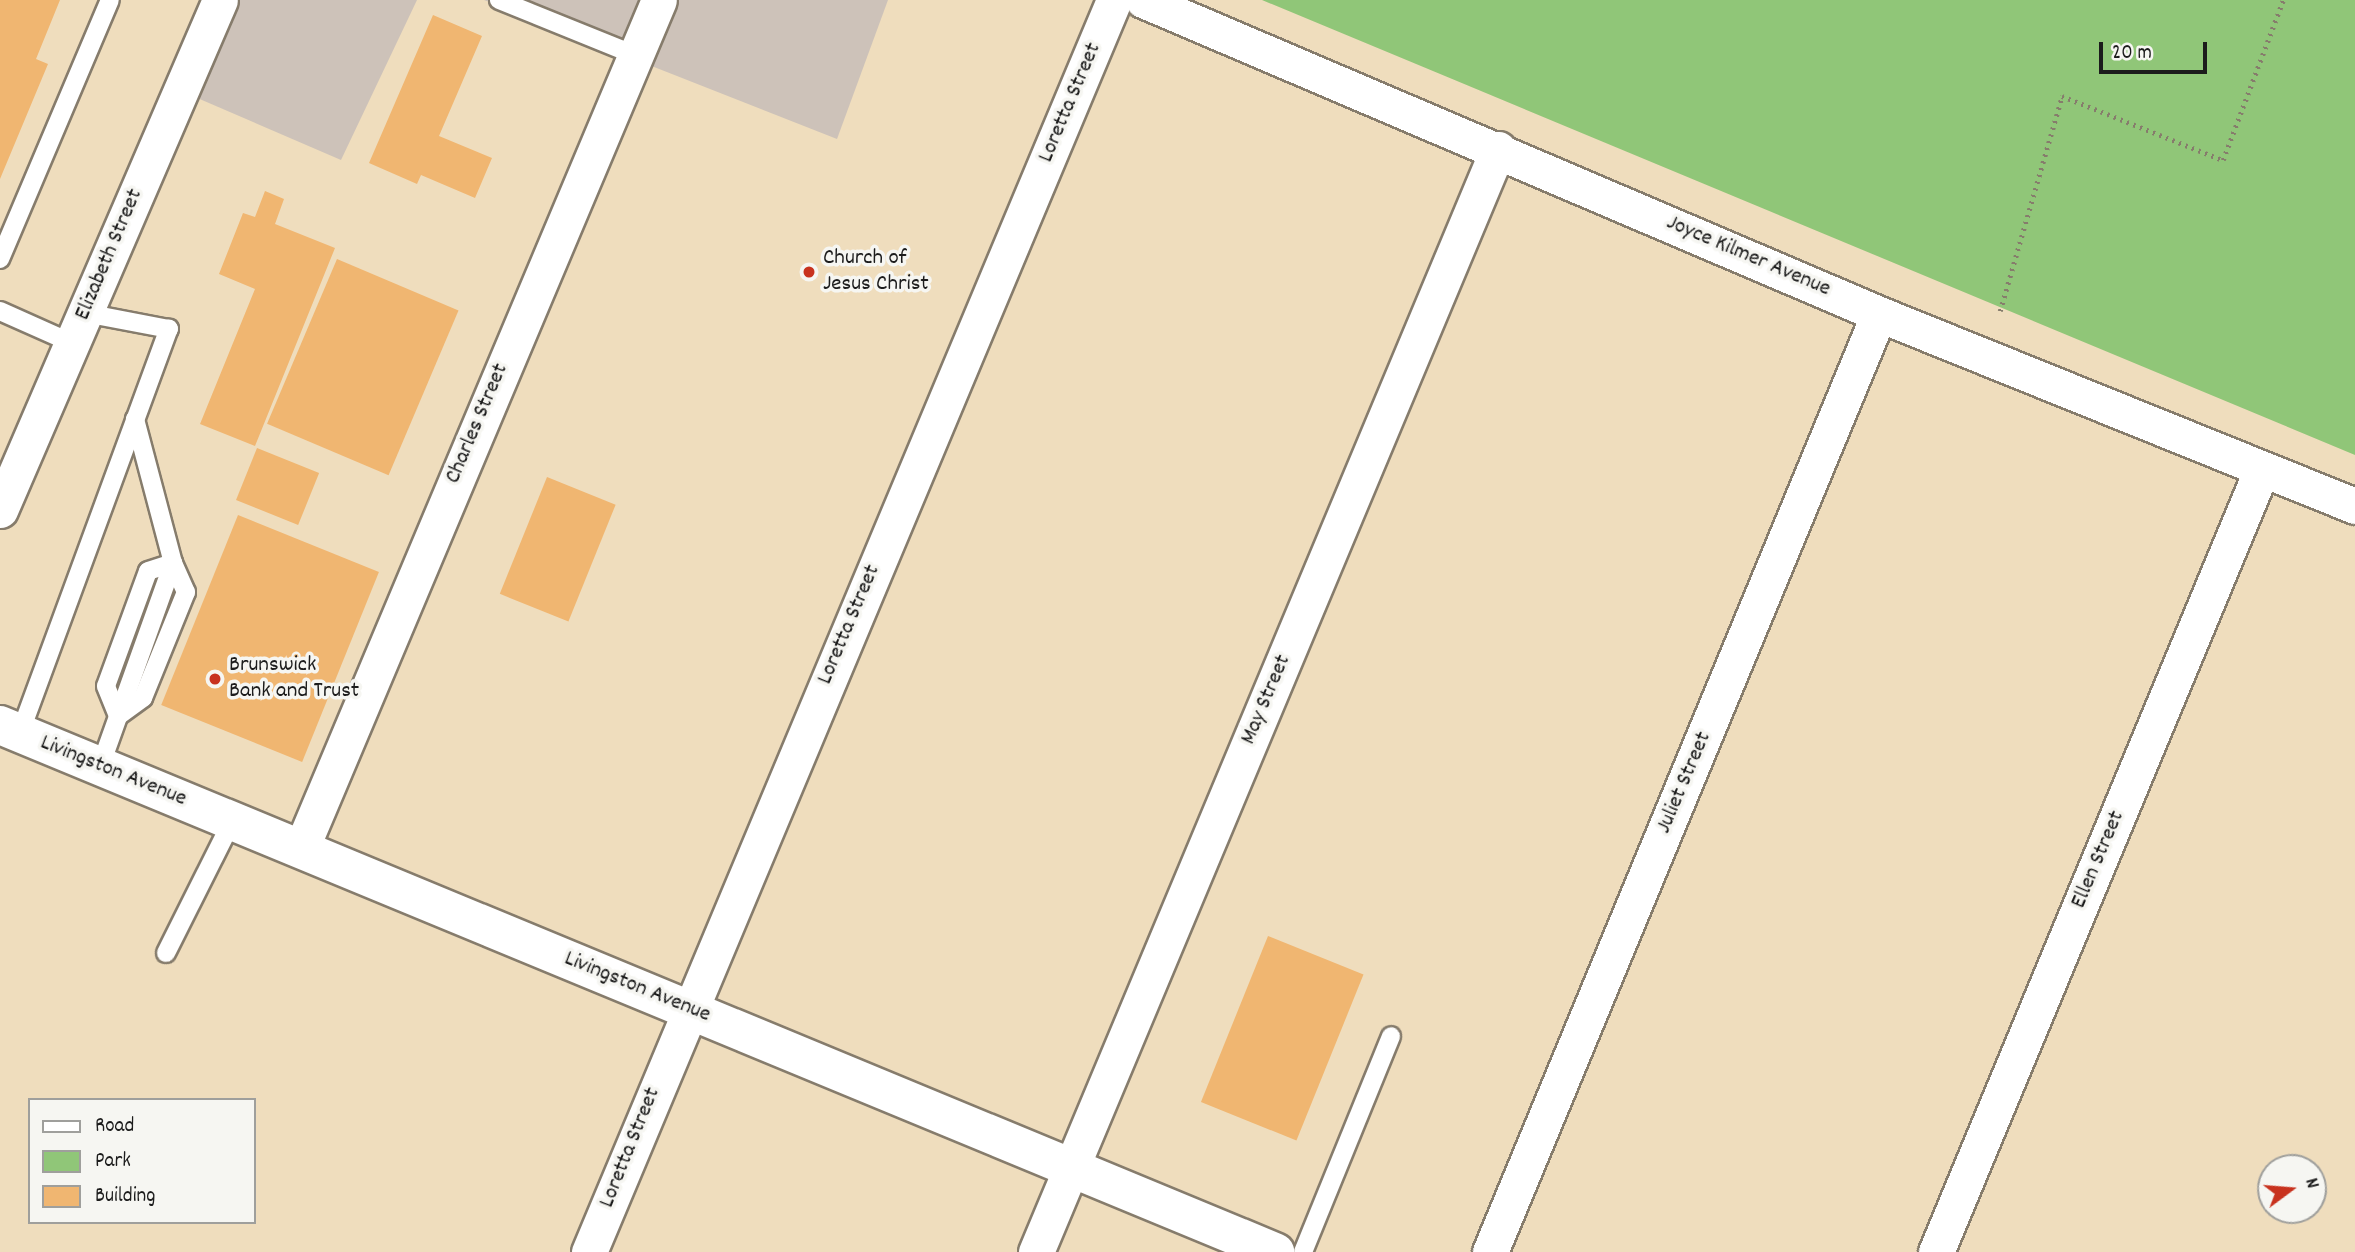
<!DOCTYPE html>
<style>
body{margin:0}
#map{position:relative;width:2355px;height:1252px;overflow:hidden;background:#efddbd;font-family:Dekko,sans-serif}
div>[style]{position:absolute}
.industrial>*{inset:0;background:#cdc2b9}
.green>*{inset:0;background:#90c678}
.building>*{inset:0;background:#f0b671;transform-origin:0 0}
.path>*{height:4.5px;margin-top:-2.25px;transform-origin:0;background:repeating-linear-gradient(90deg,#867c6c 0 2px,transparent 0 7px)}
.roads{filter:drop-shadow(2px 0 #867c6c) drop-shadow(-2px 0 #867c6c) drop-shadow(0 2px #867c6c) drop-shadow(0 -2px #867c6c)}
.lane>*{height:18px;margin:-9px;padding:0 9px;transform-origin:9px;border-radius:9px;background:#fff}
.street>*{height:35px;margin:-17.5px;padding:0 17.5px;transform-origin:17.5px;border-radius:17.5px;background:#fff}
.secondary>*{height:38px;margin:-19px;padding:0 19px;transform-origin:19px;border-radius:19px;background:#fff}
.dots>*{width:19px;height:19px;translate:-50% -50%;box-sizing:border-box;border:4px solid #f6f6f2;border-radius:50%}
span{translate:-50% -50%;white-space:nowrap;text-align:center;line-height:1.15;-webkit-text-stroke:7px #f6f6f2;paint-order:stroke}
.street-label{font-size:23px;color:#1c1c1c}
.poi-label{font-size:23px;color:#1c1c1c}
.left{translate:0 -50%;text-align:left}
.legend{position:absolute;left:28px;top:1098px;width:228px;height:126px;box-sizing:border-box;background:#f6f6f2;border:2px solid #9f9f9c;margin:0;padding:9px 12px;list-style:none;font-size:21px;color:#1c1c1c}
.legend li{display:flex;align-items:center;gap:14px;height:35px}
.legend b{width:35px;border:2px solid #9f9f9c}
.north{position:absolute;left:2257px;top:1154px;width:70px;height:70px;box-sizing:border-box;background:#f6f6f2;border:2px solid #9f9f9c;border-radius:50%;rotate:74deg;font-size:19px;font-weight:700;line-height:28px;text-align:center;color:#1c1c1c}
.north::after{content:'';display:block;margin:auto;width:24px;height:32px;background:#c8321e;clip-path:polygon(50% 0,100% 100%,50% 72%,0 100%)}
.scale{position:absolute;left:2099px;top:42px;width:108px;height:32px;box-sizing:border-box;border:4px solid #1c1c1c;border-top:0;padding-left:9px;font-size:21px;line-height:24px;white-space:nowrap;color:#1c1c1c;-webkit-text-stroke:5px #f6f6f2;paint-order:stroke}
</style>
<div id="map">
<div class="industrial">
<i style="clip-path:polygon(217px 0,417px 0,341px 160px,181px 91px)"></i>
<i style="clip-path:polygon(484px 0,888px 0,837px 139px)"></i>
</div>
<div class="green">
<i style="clip-path:polygon(1262px 0,2355px 0,2355px 455px,1457px 81px)"></i>
</div>
<div class="building">
<i style="clip-path:polygon(0 0,60px 0,36px 59px,48px 64px,0 179px)"></i>
<i style="clip-path:polygon(433px 15px,482px 36px,439px 136px,492px 158px,475px 198px,421px 175px,417px 184px,369px 163px)"></i>
<i style="clip-path:polygon(265px 191px,284px 199px,275px 224px,335px 248px,255px 446px,200px 424px,255px 289px,219px 274px,243px 213px,255px 217px)"></i>
<i style="left:337px;top:259px;width:132px;height:179px;rotate:23deg"></i>
<i style="left:257px;top:448px;width:67px;height:56px;rotate:22deg"></i>
<i style="left:547px;top:477px;width:74px;height:126px;rotate:22deg"></i>
<i style="left:238px;top:515px;width:152px;height:205px;rotate:22deg"></i>
<i style="left:1268px;top:936px;width:103px;height:179px;rotate:22deg"></i>
</div>
<div class="path">
<i style="left:2000px;top:311px;width:224px;rotate:-73.9deg"></i>
<i style="left:2062px;top:96px;width:173px;rotate:21.7deg"></i>
<i style="left:2223px;top:160px;width:171px;rotate:-69.4deg"></i>
</div>
<div class="roads">
<div class="lane">
<i style="left:499px;top:0;width:147px;rotate:22deg"></i>
<i style="left:0;top:259px;width:281px;rotate:-67deg"></i>
<i style="left:0;top:311px;width:79px;rotate:24deg"></i>
<i style="left:173px;top:563px;width:32px;rotate:66deg"></i>
<i style="left:186px;top:592px;width:114px;rotate:112.1deg"></i>
<i style="left:143px;top:698px;width:31px;rotate:144deg"></i>
<i style="left:118px;top:716px;width:32px;rotate:-112deg"></i>
<i style="left:106px;top:686px;width:122px;rotate:-69.9deg"></i>
<i style="left:148px;top:571px;width:26px;rotate:-18deg"></i>
<i style="left:20px;top:733px;width:431px;rotate:-69.8deg"></i>
<i style="left:169px;top:329px;width:86px;rotate:-169.2deg"></i>
<i style="left:100px;top:767px;width:217px;rotate:-70.3deg"></i>
<i style="left:173px;top:563px;width:149px;rotate:-104.8deg"></i>
<i style="left:166px;top:953px;width:148px;rotate:-63.4deg"></i>
<i style="left:1303px;top:1252px;width:233px;rotate:-67.8deg"></i>
</div>
<div class="street">
<i style="left:1143px;top:0;width:800px;rotate:23.1deg"></i>
<i style="left:1879px;top:314px;width:513px;rotate:21.97deg"></i>
<i style="left:0;top:510px;width:555px;rotate:-66.67deg"></i>
<i style="left:301px;top:849px;width:921px;rotate:-67.14deg"></i>
<i style="left:589px;top:1252px;width:1358px;rotate:-67.25deg"></i>
<i style="left:1036px;top:1252px;width:1196px;rotate:-67.27deg"></i>
<i style="left:1490px;top:1252px;width:1015px;rotate:-67.48deg"></i>
<i style="left:1936px;top:1252px;width:848px;rotate:-67.4deg"></i>
</div>
<div class="secondary">
<i style="left:0;top:725px;width:1380px;rotate:22.46deg"></i>
</div>
</div>
<div class="dots">
<i style="left:809px;top:272px;background:#c8321e"></i>
<i style="left:215px;top:679px;background:#c8321e"></i>
</div>
<div class="street-label">
<span style="left:1071px;top:103px;rotate:-67deg">Loretta Street</span>
<span style="left:110px;top:255px;rotate:-67deg">Elizabeth Street</span>
<span style="left:1748px;top:257px;rotate:23deg">Joyce Kilmer Avenue</span>
<span style="left:478px;top:424px;rotate:-67deg">Charles Street</span>
<span style="left:850px;top:625px;rotate:-67deg">Loretta Street</span>
<span style="left:1267px;top:700px;rotate:-67deg">May Street</span>
<span style="left:113px;top:772px;rotate:22deg">Livingston Avenue</span>
<span style="left:1685px;top:783px;rotate:-67deg">Juliet Street</span>
<span style="left:2099px;top:860px;rotate:-67deg">Ellen Street</span>
<span style="left:637px;top:988px;rotate:22deg">Livingston Avenue</span>
<span style="left:631px;top:1148px;rotate:-68deg">Loretta Street</span>
</div>
<div class="poi-label">
<span class="left" style="left:823px;top:272px">Church of<br>Jesus Christ</span>
<span class="left" style="left:229px;top:679px">Brunswick<br>Bank and Trust</span>
</div>
<ul class="legend">
<li><b style="height:9px;background:#fff"></b>Road</li>
<li><b style="height:19px;background:#90c678"></b>Park</li>
<li><b style="height:19px;background:#f0b671"></b>Building</li>
</ul>
<div class="north">N</div>
<div class="scale">20 m</div>
</div>
